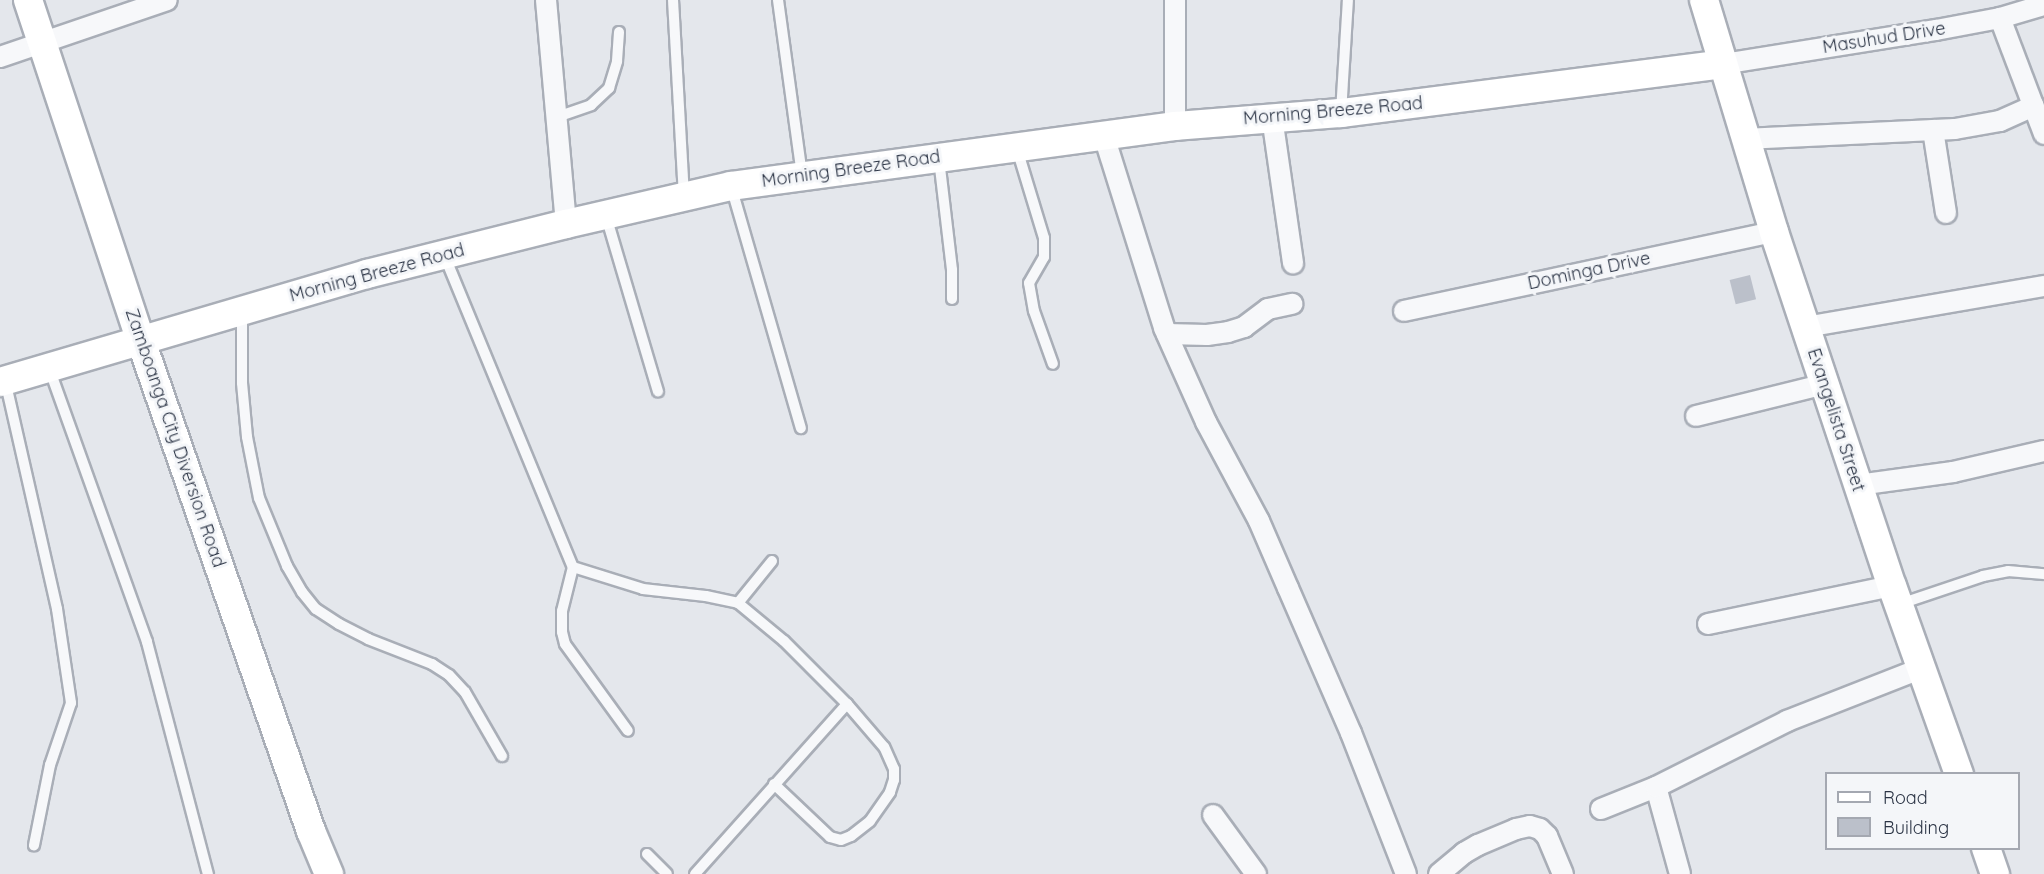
<!DOCTYPE html>
<style>
body{margin:0}
#map{position:relative;width:2044px;height:874px;overflow:hidden;background:#e4e7ec;font-family:Quicksand,sans-serif}
div>[style]{position:absolute}
.building>*{inset:0;background:#bbc0ca;transform-origin:0 0}
.roads{filter:drop-shadow(2px 0 #a9aeb7) drop-shadow(-2px 0 #a9aeb7) drop-shadow(0 2px #a9aeb7) drop-shadow(0 -2px #a9aeb7)}
.lane>*{height:10px;margin:-5px;padding:0 5px;transform-origin:5px;border-radius:5px;background:#f7f8fa}
.street>*{height:20px;margin:-10px;padding:0 10px;transform-origin:10px;border-radius:10px;background:#f7f8fa}
.secondary>*{height:28px;margin:-14px;padding:0 14px;transform-origin:14px;border-radius:14px;background:#fff}
span{translate:-50% -50%;white-space:nowrap;text-align:center;line-height:1.15;-webkit-text-stroke:6px #f4f6f9;paint-order:stroke}
.street-label{font-size:18px;color:#2b3445}
.legend{position:absolute;left:1825px;top:772px;width:195px;height:78px;box-sizing:border-box;background:#f4f6f9;border:2px solid #a4a8b1;margin:0;padding:8px 10px;list-style:none;font-size:18px;color:#2b3445}
.legend li{display:flex;align-items:center;gap:12px;height:30px}
.legend b{width:30px;border:2px solid #a4a8b1}
</style>
<div id="map">
<div class="building">
<i style="left:1750px;top:275px;width:25px;height:21px;rotate:76deg"></i>
</div>
<div class="roads">
<div class="lane">
<i style="left:673px;top:0;width:194px;rotate:86.8deg"></i>
<i style="left:778px;top:0;width:177px;rotate:82.2deg"></i>
<i style="left:1341px;top:113px;width:113px;rotate:-86.5deg"></i>
<i style="left:557px;top:117px;width:36px;rotate:-19deg"></i>
<i style="left:591px;top:105px;width:25px;rotate:-43deg"></i>
<i style="left:609px;top:88px;width:28px;rotate:-73deg"></i>
<i style="left:617px;top:61px;width:29px;rotate:-86deg"></i>
<i style="left:1017px;top:149px;width:93px;rotate:73.1deg"></i>
<i style="left:1044px;top:238px;width:19px;rotate:90deg"></i>
<i style="left:1044px;top:257px;width:30px;rotate:120deg"></i>
<i style="left:1029px;top:283px;width:28px;rotate:80deg"></i>
<i style="left:1034px;top:311px;width:56px;rotate:70.3deg"></i>
<i style="left:939px;top:159px;width:112px;rotate:83.3deg"></i>
<i style="left:952px;top:270px;width:29px;rotate:90deg"></i>
<i style="left:731px;top:186px;width:252px;rotate:73.9deg"></i>
<i style="left:606px;top:216px;width:183px;rotate:73.5deg"></i>
<i style="left:445px;top:257px;width:335px;rotate:67.6deg"></i>
<i style="left:573px;top:567px;width:45px;rotate:104deg"></i>
<i style="left:562px;top:611px;width:21px;rotate:90deg"></i>
<i style="left:562px;top:632px;width:12px;rotate:76deg"></i>
<i style="left:565px;top:644px;width:107px;rotate:54.1deg"></i>
<i style="left:242px;top:314px;width:69px;rotate:90deg"></i>
<i style="left:242px;top:383px;width:54px;rotate:84.7deg"></i>
<i style="left:247px;top:437px;width:62px;rotate:78.9deg"></i>
<i style="left:259px;top:498px;width:74px;rotate:67.6deg"></i>
<i style="left:287px;top:566px;width:30px;rotate:60deg"></i>
<i style="left:302px;top:592px;width:22px;rotate:51deg"></i>
<i style="left:316px;top:609px;width:27px;rotate:33deg"></i>
<i style="left:339px;top:624px;width:33px;rotate:27deg"></i>
<i style="left:368px;top:639px;width:69px;rotate:21.3deg"></i>
<i style="left:432px;top:664px;width:20px;rotate:33deg"></i>
<i style="left:449px;top:675px;width:23px;rotate:47deg"></i>
<i style="left:465px;top:692px;width:74px;rotate:60deg"></i>
<i style="left:49px;top:368px;width:291px;rotate:70.3deg"></i>
<i style="left:147px;top:642px;width:240px;rotate:75.3deg"></i>
<i style="left:5px;top:380px;width:235px;rotate:77.2deg"></i>
<i style="left:57px;top:609px;width:95px;rotate:81.5deg"></i>
<i style="left:71px;top:703px;width:65px;rotate:108.7deg"></i>
<i style="left:50px;top:765px;width:82px;rotate:101.3deg"></i>
<i style="left:573px;top:567px;width:73px;rotate:17.4deg"></i>
<i style="left:643px;top:589px;width:63px;rotate:6.3deg"></i>
<i style="left:706px;top:596px;width:33px;rotate:12deg"></i>
<i style="left:738px;top:603px;width:54px;rotate:-51deg"></i>
<i style="left:1900px;top:604px;width:88px;rotate:-18.6deg"></i>
<i style="left:1983px;top:576px;width:25px;rotate:-11deg"></i>
<i style="left:2008px;top:571px;width:36px;rotate:5deg"></i>
<i style="left:774px;top:784px;width:77px;rotate:43.4deg"></i>
<i style="left:830px;top:837px;width:11px;rotate:15deg"></i>
<i style="left:841px;top:840px;width:11px;rotate:-22deg"></i>
<i style="left:851px;top:836px;width:24px;rotate:-38deg"></i>
<i style="left:870px;top:821px;width:35px;rotate:-55deg"></i>
<i style="left:890px;top:792px;width:13px;rotate:-72deg"></i>
<i style="left:894px;top:780px;width:11px;rotate:-90deg"></i>
<i style="left:894px;top:769px;width:24px;rotate:-114deg"></i>
<i style="left:884px;top:747px;width:57px;rotate:-130.7deg"></i>
<i style="left:647px;top:854px;width:28px;rotate:45deg"></i>
<i style="left:695px;top:874px;width:228px;rotate:-48.2deg"></i>
<i style="left:847px;top:704px;width:89px;rotate:-135deg"></i>
<i style="left:784px;top:641px;width:60px;rotate:-140.4deg"></i>
</div>
<div class="street">
<i style="left:546px;top:0;width:225px;rotate:84.9deg"></i>
<i style="left:1175px;top:0;width:126px;rotate:90deg"></i>
<i style="left:2000px;top:18px;width:124px;rotate:69.2deg"></i>
<i style="left:0;top:57px;width:176px;rotate:-18.8deg"></i>
<i style="left:1723px;top:64px;width:216px;rotate:-9.1deg"></i>
<i style="left:1936px;top:30px;width:65px;rotate:-10.6deg"></i>
<i style="left:2000px;top:18px;width:46px;rotate:-16.5deg"></i>
<i style="left:1272px;top:117px;width:148px;rotate:81.8deg"></i>
<i style="left:1933px;top:130px;width:84px;rotate:81.1deg"></i>
<i style="left:1104px;top:136px;width:201px;rotate:72.6deg"></i>
<i style="left:1164px;top:328px;width:103px;rotate:65.9deg"></i>
<i style="left:1206px;top:422px;width:112px;rotate:61.8deg"></i>
<i style="left:1259px;top:521px;width:73px;rotate:66.6deg"></i>
<i style="left:1288px;top:588px;width:158px;rotate:66.5deg"></i>
<i style="left:1351px;top:733px;width:151px;rotate:68.7deg"></i>
<i style="left:1744px;top:139px;width:211px;rotate:-2.7deg"></i>
<i style="left:1955px;top:129px;width:46px;rotate:-10.1deg"></i>
<i style="left:2000px;top:121px;width:37px;rotate:-24deg"></i>
<i style="left:1404px;top:311px;width:378px;rotate:-12.1deg"></i>
<i style="left:1806px;top:327px;width:242px;rotate:-9.8deg"></i>
<i style="left:1167px;top:334px;width:40px;rotate:1.4deg"></i>
<i style="left:1207px;top:335px;width:21px;rotate:-8deg"></i>
<i style="left:1228px;top:332px;width:17px;rotate:-17deg"></i>
<i style="left:1244px;top:327px;width:30px;rotate:-37deg"></i>
<i style="left:1268px;top:309px;width:25px;rotate:-12deg"></i>
<i style="left:1696px;top:416px;width:133px;rotate:-13.9deg"></i>
<i style="left:1858px;top:485px;width:96px;rotate:-7.8deg"></i>
<i style="left:1953px;top:472px;width:93px;rotate:-13deg"></i>
<i style="left:1708px;top:624px;width:188px;rotate:-11.7deg"></i>
<i style="left:1601px;top:809px;width:59px;rotate:-21.8deg"></i>
<i style="left:1213px;top:815px;width:73px;rotate:53.9deg"></i>
<i style="left:1439px;top:874px;width:33px;rotate:-40deg"></i>
<i style="left:1464px;top:853px;width:16px;rotate:-30deg"></i>
<i style="left:1478px;top:845px;width:41px;rotate:-22.8deg"></i>
<i style="left:1516px;top:829px;width:14px;rotate:-12deg"></i>
<i style="left:1530px;top:826px;width:10px;rotate:17deg"></i>
<i style="left:1540px;top:829px;width:10px;rotate:45deg"></i>
<i style="left:1547px;top:836px;width:41px;rotate:67.2deg"></i>
<i style="left:1680px;top:874px;width:90px;rotate:-105.4deg"></i>
<i style="left:1656px;top:787px;width:147px;rotate:-26.7deg"></i>
<i style="left:1787px;top:721px;width:143px;rotate:-21.4deg"></i>
</div>
<div class="secondary">
<i style="left:28px;top:0;width:359px;rotate:71.7deg"></i>
<i style="left:141px;top:341px;width:519px;rotate:70.87deg"></i>
<i style="left:311px;top:831px;width:47px;rotate:67.3deg"></i>
<i style="left:1704px;top:0;width:242px;rotate:73.2deg"></i>
<i style="left:1774px;top:232px;width:373px;rotate:71.6deg"></i>
<i style="left:1892px;top:586px;width:200px;rotate:70.4deg"></i>
<i style="left:0;top:382px;width:383px;rotate:-16.4deg"></i>
<i style="left:367px;top:274px;width:205px;rotate:-14.1deg"></i>
<i style="left:566px;top:224px;width:169px;rotate:-13deg"></i>
<i style="left:731px;top:186px;width:448px;rotate:-7.7deg"></i>
<i style="left:1175px;top:126px;width:167px;rotate:-4.5deg"></i>
<i style="left:1341px;top:113px;width:385px;rotate:-7.3deg"></i>
<i style="left:1986px;top:848px;width:28px;rotate:71deg"></i>
</div>
</div>
<div class="street-label">
<span style="left:1884px;top:38px;rotate:-9deg">Masuhud Drive</span>
<span style="left:1333px;top:111px;rotate:-5deg">Morning Breeze Road</span>
<span style="left:851px;top:169px;rotate:-8deg">Morning Breeze Road</span>
<span style="left:1589px;top:271px;rotate:-12deg">Dominga Drive</span>
<span style="left:377px;top:273px;rotate:-15deg">Morning Breeze Road</span>
<span style="left:1836px;top:420px;rotate:72deg">Evangelista Street</span>
<span style="left:175px;top:438px;rotate:71deg">Zamboanga City Diversion Road</span>
</div>
<ul class="legend">
<li><b style="height:8px;background:#fff"></b>Road</li>
<li><b style="height:16px;background:#bbc0ca"></b>Building</li>
</ul>
</div>
